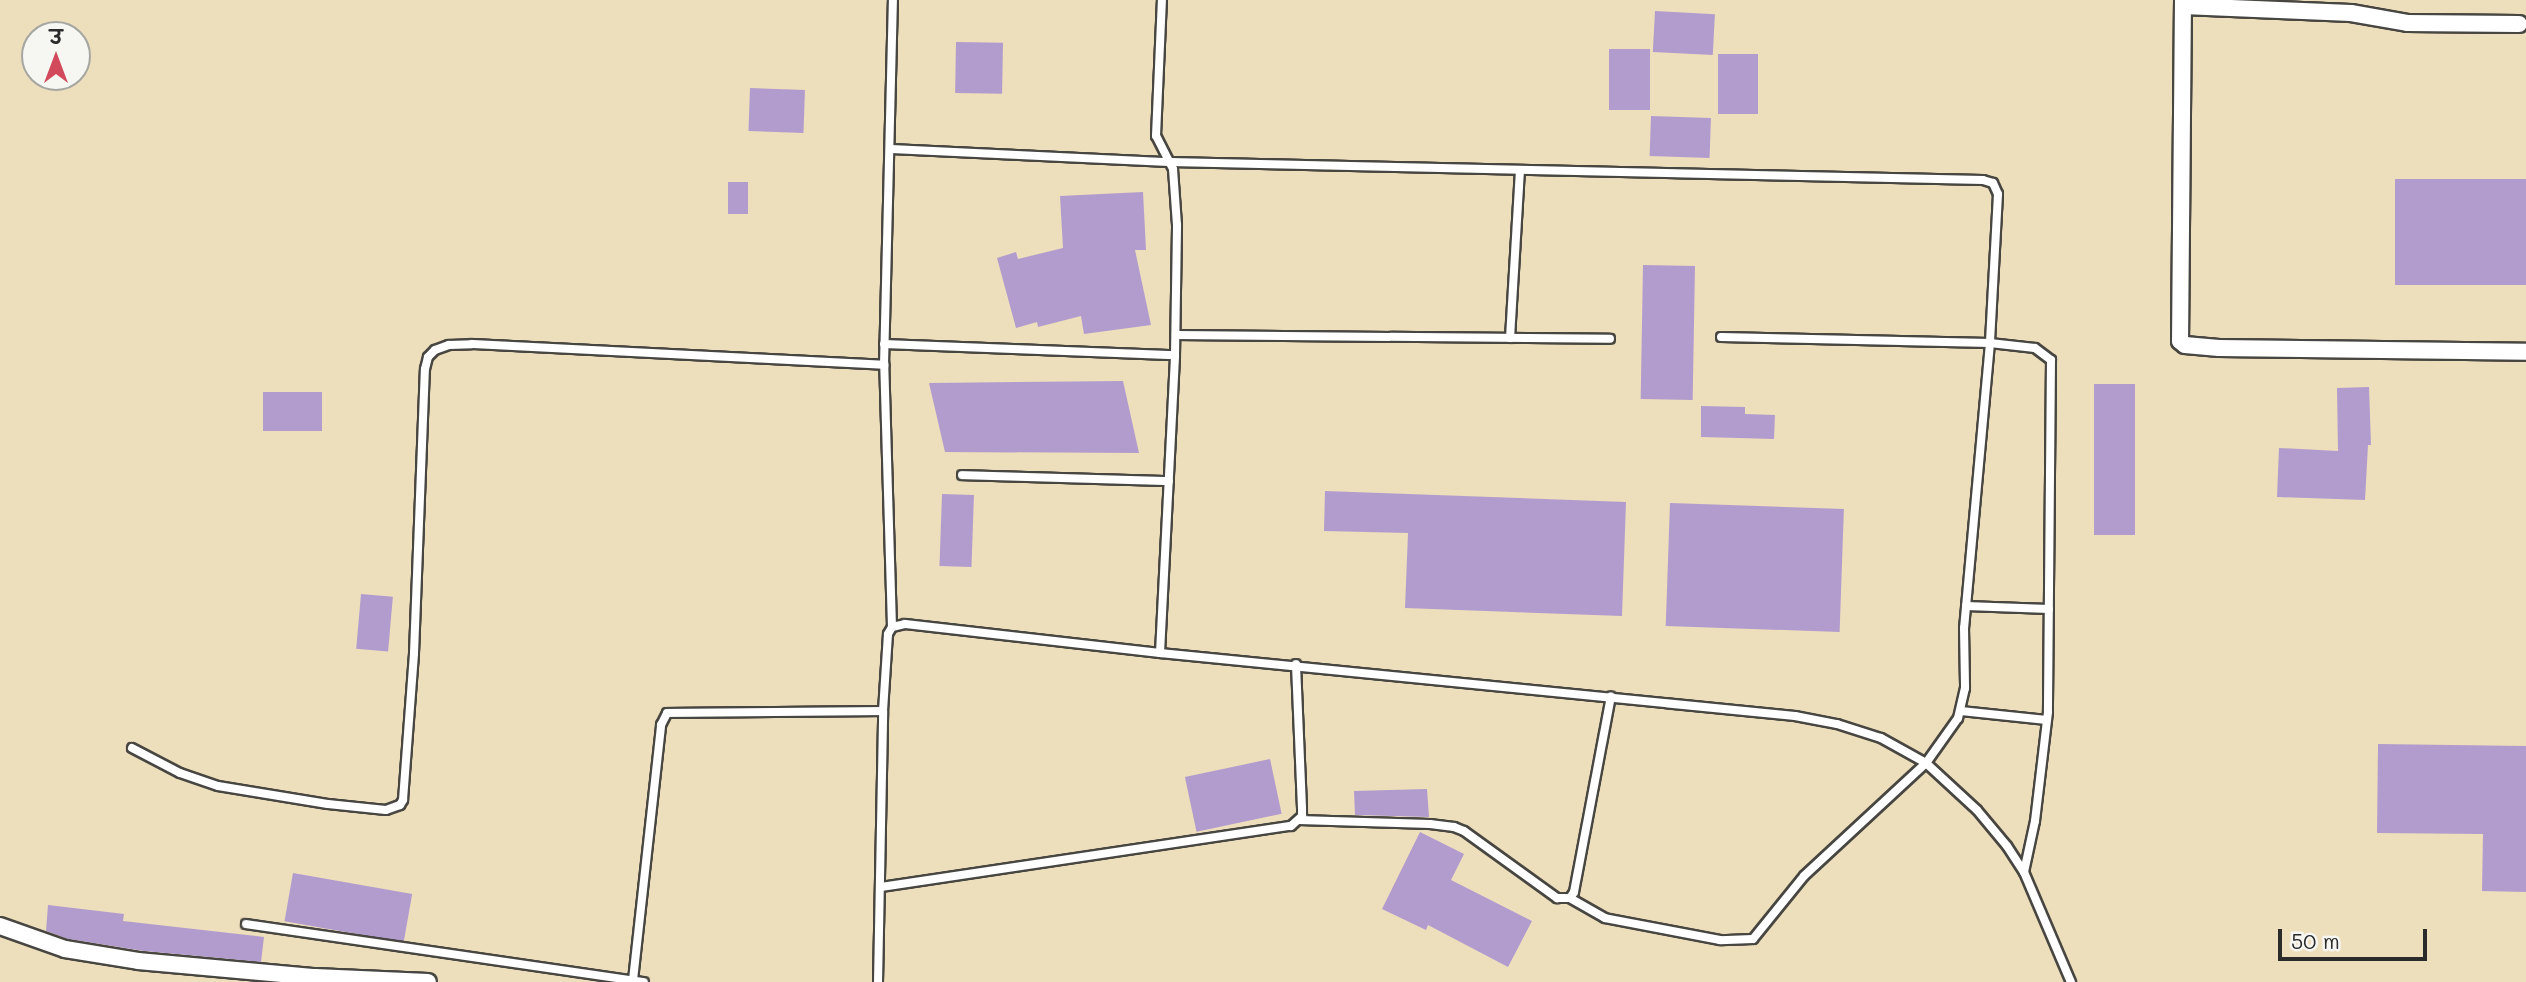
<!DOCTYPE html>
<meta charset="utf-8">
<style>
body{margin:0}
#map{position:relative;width:2526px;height:982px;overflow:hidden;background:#eddebc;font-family:Mali,"Playpen Sans Deva",sans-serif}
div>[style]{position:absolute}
.building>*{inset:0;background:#b29cce;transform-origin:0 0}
.roads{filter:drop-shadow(2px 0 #484641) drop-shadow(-2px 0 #484641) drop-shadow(0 2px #484641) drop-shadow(0 -2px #484641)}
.lane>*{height:8px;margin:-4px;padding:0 4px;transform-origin:4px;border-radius:4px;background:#fff}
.street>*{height:16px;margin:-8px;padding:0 8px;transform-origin:8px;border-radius:8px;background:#fff}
span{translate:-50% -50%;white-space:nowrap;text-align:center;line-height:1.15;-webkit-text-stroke:7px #f6f6f2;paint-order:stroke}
.north{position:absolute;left:21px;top:21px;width:70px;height:70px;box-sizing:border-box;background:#f6f6f2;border:2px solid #a5a5a2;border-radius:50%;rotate:0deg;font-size:19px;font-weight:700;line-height:28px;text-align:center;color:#2b2b2b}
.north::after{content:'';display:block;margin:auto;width:24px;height:32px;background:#d1495b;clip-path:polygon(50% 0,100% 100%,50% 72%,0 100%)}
.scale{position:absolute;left:2278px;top:929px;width:149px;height:32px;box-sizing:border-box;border:4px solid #2b2b2b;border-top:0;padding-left:9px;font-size:21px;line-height:24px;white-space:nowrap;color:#2b2b2b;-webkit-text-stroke:5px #f6f6f2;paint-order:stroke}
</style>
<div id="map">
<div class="building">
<i style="left:1655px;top:11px;width:60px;height:41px;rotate:3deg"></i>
<i style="left:956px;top:42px;width:47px;height:51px;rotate:1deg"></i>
<i style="left:1609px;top:49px;width:41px;height:61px"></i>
<i style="left:1718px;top:54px;width:40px;height:60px"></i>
<i style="left:750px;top:88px;width:55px;height:43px;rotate:2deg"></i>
<i style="left:1651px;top:116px;width:60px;height:40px;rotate:2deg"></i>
<i style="left:2526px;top:179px;width:106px;height:131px;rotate:90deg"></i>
<i style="left:728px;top:182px;width:20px;height:32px"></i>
<i style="clip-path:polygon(1143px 192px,1146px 250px,1135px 250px,1151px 325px,1084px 334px,1081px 316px,1038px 327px,1037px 322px,1016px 328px,997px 258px,1016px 252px,1018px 259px,1063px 248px,1060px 196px)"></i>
<i style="left:1643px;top:265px;width:52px;height:134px;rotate:1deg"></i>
<i style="clip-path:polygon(1123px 381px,1139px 453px,945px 452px,929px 383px)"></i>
<i style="left:2094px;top:384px;width:41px;height:151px"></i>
<i style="clip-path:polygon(2369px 387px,2371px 445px,2368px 445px,2365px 500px,2277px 497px,2279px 448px,2338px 451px,2337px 388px)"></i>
<i style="left:263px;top:392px;width:59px;height:39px"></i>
<i style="clip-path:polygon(1701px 406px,1745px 407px,1745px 414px,1775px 415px,1774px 439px,1701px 437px)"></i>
<i style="clip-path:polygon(1325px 491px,1626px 502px,1622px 616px,1405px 608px,1408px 533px,1324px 531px)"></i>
<i style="left:942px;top:494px;width:32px;height:72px;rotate:2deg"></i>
<i style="left:1670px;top:503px;width:174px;height:123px;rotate:2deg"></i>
<i style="left:361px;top:594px;width:32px;height:55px;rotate:5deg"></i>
<i style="clip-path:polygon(2378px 744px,2526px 746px,2526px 892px,2482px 891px,2483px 834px,2377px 833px)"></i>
<i style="left:1270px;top:759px;width:56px;height:87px;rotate:78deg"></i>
<i style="clip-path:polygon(1427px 789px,1429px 817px,1355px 815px,1354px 791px)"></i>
<i style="clip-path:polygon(1420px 832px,1464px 854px,1451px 880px,1532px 921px,1508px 967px,1428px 925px,1426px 930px,1382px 909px)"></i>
<i style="left:293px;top:873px;width:121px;height:49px;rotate:10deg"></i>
<i style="clip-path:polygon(48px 905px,124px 914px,123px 921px,264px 937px,261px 962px,144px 951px,68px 939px,46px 931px)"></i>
</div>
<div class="roads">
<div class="lane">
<i style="left:890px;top:149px;width:280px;rotate:2.7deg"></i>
<i style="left:1170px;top:162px;width:813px;rotate:1.27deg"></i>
<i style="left:1983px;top:180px;width:10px;rotate:17deg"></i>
<i style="left:1993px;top:183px;width:12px;rotate:66deg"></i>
<i style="left:1998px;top:194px;width:149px;rotate:93.1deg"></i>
<i style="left:1990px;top:343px;width:286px;rotate:95.2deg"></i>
<i style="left:1964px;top:628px;width:60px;rotate:89deg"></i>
<i style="left:1965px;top:688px;width:31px;rotate:103deg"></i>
<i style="left:1958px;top:718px;width:55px;rotate:125.4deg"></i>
<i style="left:1926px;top:763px;width:166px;rotate:137.2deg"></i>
<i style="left:1804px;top:876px;width:81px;rotate:129deg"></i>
<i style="left:1753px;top:939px;width:33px;rotate:178deg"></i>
<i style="left:1720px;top:940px;width:117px;rotate:-169.2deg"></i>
<i style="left:1605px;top:918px;width:40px;rotate:-150.3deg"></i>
<i style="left:1176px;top:335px;width:434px;rotate:0.5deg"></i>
<i style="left:1721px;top:337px;width:269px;rotate:1.3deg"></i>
<i style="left:1990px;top:343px;width:45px;rotate:6.3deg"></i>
<i style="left:2035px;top:348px;width:20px;rotate:37deg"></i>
<i style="left:2051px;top:360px;width:352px;rotate:90.5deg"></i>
<i style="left:2048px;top:712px;width:110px;rotate:96.8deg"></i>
<i style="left:2035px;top:821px;width:52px;rotate:102.2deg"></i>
<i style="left:1510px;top:338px;width:168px;rotate:-86.6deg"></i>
<i style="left:884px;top:344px;width:291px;rotate:2.2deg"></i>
<i style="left:962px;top:475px;width:207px;rotate:1.7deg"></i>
<i style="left:1966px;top:606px;width:83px;rotate:2.1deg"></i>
<i style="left:892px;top:627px;width:262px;rotate:-91.7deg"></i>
<i style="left:884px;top:365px;width:365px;rotate:-88.6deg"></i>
<i style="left:1160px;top:653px;width:298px;rotate:-87.1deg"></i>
<i style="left:1175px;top:355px;width:130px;rotate:-89.1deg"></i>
<i style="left:1177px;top:225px;width:56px;rotate:-94.1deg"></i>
<i style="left:1173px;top:169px;width:37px;rotate:-117deg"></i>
<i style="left:1156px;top:136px;width:136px;rotate:-87.5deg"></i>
<i style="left:1961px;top:711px;width:86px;rotate:6deg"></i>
<i style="left:132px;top:748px;width:54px;rotate:27.5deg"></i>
<i style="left:180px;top:773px;width:40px;rotate:18.9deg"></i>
<i style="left:218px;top:786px;width:111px;rotate:9.3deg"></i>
<i style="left:328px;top:804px;width:58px;rotate:5.9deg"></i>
<i style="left:386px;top:810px;width:15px;rotate:-20deg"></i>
<i style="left:400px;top:805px;width:6px;rotate:-59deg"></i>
<i style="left:403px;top:800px;width:147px;rotate:-85.7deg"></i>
<i style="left:414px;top:653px;width:284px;rotate:-87.8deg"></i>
<i style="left:425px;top:369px;width:12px;rotate:-76deg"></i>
<i style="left:428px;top:357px;width:10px;rotate:-45deg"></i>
<i style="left:435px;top:350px;width:15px;rotate:-20deg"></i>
<i style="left:449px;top:345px;width:23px;rotate:-2deg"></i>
<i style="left:472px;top:344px;width:413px;rotate:2.9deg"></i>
<i style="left:1299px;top:820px;width:131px;rotate:1.7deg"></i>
<i style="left:1430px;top:824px;width:24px;rotate:7deg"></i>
<i style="left:1454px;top:827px;width:11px;rotate:22deg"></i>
<i style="left:1464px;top:831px;width:115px;rotate:35.8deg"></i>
<i style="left:1557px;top:898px;width:13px"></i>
<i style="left:1570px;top:898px;width:7px;rotate:-56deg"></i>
<i style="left:1574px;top:892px;width:199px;rotate:-79.3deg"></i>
<i style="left:881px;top:887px;width:415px;rotate:-8.5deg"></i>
<i style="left:1291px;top:826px;width:15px;rotate:-42deg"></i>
<i style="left:1302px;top:816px;width:8px;rotate:-90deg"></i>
<i style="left:1302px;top:808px;width:144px;rotate:-92.4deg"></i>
<i style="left:246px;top:924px;width:402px;rotate:8.3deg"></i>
<i style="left:633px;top:980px;width:257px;rotate:-83.7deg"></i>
<i style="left:661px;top:725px;width:13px;rotate:-63deg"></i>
<i style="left:667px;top:713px;width:216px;rotate:-0.5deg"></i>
<i style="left:878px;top:982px;width:271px;rotate:-88.9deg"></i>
<i style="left:883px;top:711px;width:77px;rotate:-86.3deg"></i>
<i style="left:888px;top:634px;width:8px;rotate:-60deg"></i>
<i style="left:892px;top:627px;width:13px;rotate:-13deg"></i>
<i style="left:905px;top:624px;width:257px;rotate:6.5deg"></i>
<i style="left:1160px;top:653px;width:638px;rotate:5.67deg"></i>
<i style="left:1795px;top:716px;width:43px;rotate:10.8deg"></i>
<i style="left:1837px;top:724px;width:46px;rotate:17.7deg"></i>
<i style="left:1881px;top:738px;width:51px;rotate:29.1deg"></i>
<i style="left:1926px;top:763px;width:69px;rotate:42.7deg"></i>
<i style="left:1977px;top:810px;width:47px;rotate:50.2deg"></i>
<i style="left:2007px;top:846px;width:31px;rotate:57deg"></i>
<i style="left:2024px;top:872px;width:120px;rotate:66.9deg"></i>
</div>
<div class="street">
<i style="left:2183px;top:0;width:341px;rotate:90.5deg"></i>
<i style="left:2180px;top:341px;width:6px;rotate:39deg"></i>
<i style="left:2185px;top:345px;width:34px;rotate:5deg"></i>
<i style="left:2219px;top:348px;width:307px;rotate:0.7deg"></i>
<i style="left:2183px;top:6px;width:168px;rotate:2.4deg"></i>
<i style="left:2351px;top:13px;width:57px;rotate:10.1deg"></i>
<i style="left:2407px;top:23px;width:112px;rotate:0.5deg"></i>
<i style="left:0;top:926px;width:69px;rotate:19.5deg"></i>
<i style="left:65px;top:949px;width:74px;rotate:9.3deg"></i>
<i style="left:138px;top:961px;width:178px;rotate:5.2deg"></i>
<i style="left:315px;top:977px;width:113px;rotate:2.5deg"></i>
</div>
</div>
<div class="north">उ</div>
<div class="scale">50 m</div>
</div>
